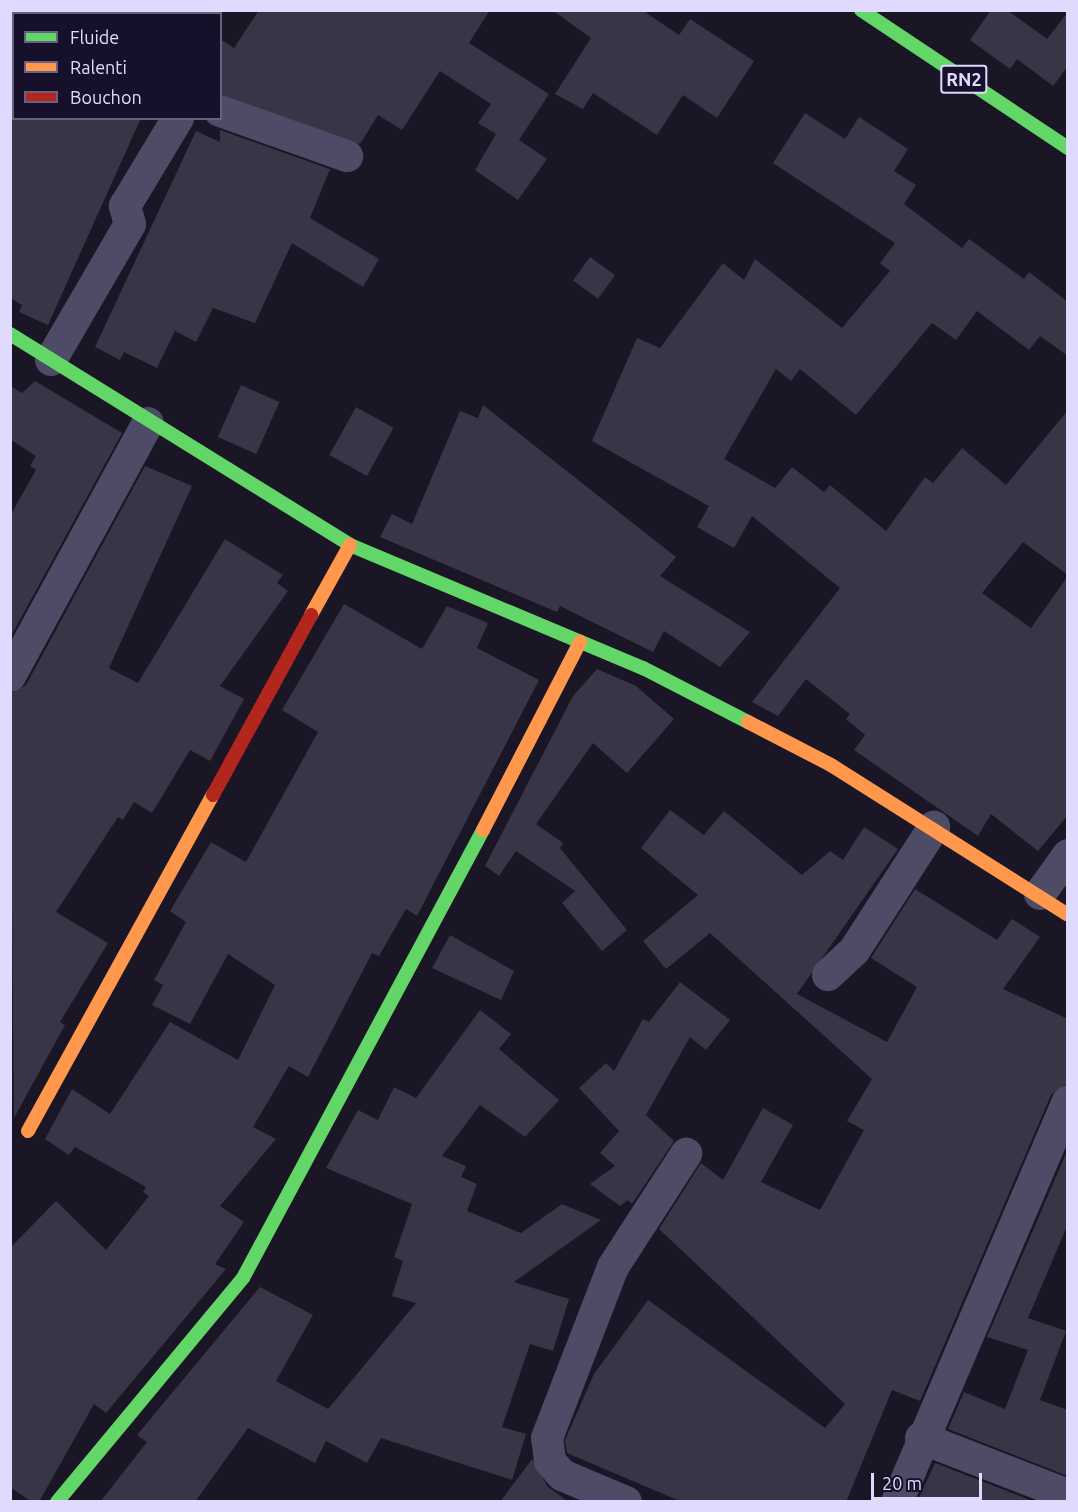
<!DOCTYPE html>
<style>
body{margin:0}
#map{position:relative;width:1078px;height:1512px;overflow:hidden;background:#1a1625;font-family:Ubuntu,sans-serif}
div>[style]{position:absolute}
.building>*{inset:0;background:#393446;transform-origin:0 0}
.street>*{height:32px;margin:-16px;padding:0 16px;transform-origin:16px;border-radius:16px;background:#4d4b66}
.fast>*{height:14px;margin:-7px;padding:0 7px;transform-origin:7px;border-radius:7px;background:#63d668}
.slow>*{height:14px;margin:-7px;padding:0 7px;transform-origin:7px;border-radius:7px;background:#ff974d}
.jam>*{height:14px;margin:-7px;padding:0 7px;transform-origin:7px;border-radius:7px;background:#b3261e}
span{translate:-50% -50%;white-space:nowrap;text-align:center;line-height:1.15;-webkit-text-stroke:4.5px #16102b;paint-order:stroke}
.shield-label span{padding:2px 4px;background:#16102b;border:2px solid;border-radius:4px;-webkit-text-stroke-width:0}
.shield-label{font-size:18px;color:#e0daff;font-weight:700}
.frame{position:absolute;inset:0;border:12px solid #e0daff;pointer-events:none}
.legend{position:absolute;left:12px;top:12px;width:210px;height:108px;box-sizing:border-box;background:#16102b;border:2px solid #676180;margin:0;padding:8px 10px;list-style:none;font-size:18px;color:#e0daff}
.legend li{display:flex;align-items:center;gap:12px;height:30px}
.legend b{width:30px;border:2px solid #676180}
.scale{position:absolute;left:871px;top:1473px;width:111px;height:27px;box-sizing:border-box;border:3px solid #e0daff;border-top:0;padding-left:8px;font-size:18px;line-height:21px;white-space:nowrap;color:#e0daff;-webkit-text-stroke:4px #16102b;paint-order:stroke}
</style>
<div id="map">
<div class="building">
<i style="clip-path:polygon(259px 10px,490px 10px,469px 43px,549px 94px,519px 140px,547px 159px,518px 200px,475px 170px,496px 134px,478px 123px,491px 104px,440px 71px,402px 130px,378px 115px,360px 144px,220px 94px,220px 39px,234px 48px)"></i>
<i style="clip-path:polygon(552px 10px,642px 10px,679px 35px,690px 19px,754px 61px,717px 118px,683px 95px,657px 135px,593px 93px,583px 109px,555px 94px,591px 38px)"></i>
<i style="clip-path:polygon(991px 10px,1007px 10px,1047px 39px,1068px 12px,1068px 66px,1053px 86px,1017px 59px,1010px 69px,970px 40px)"></i>
<i style="clip-path:polygon(805px 113px,845px 139px,859px 117px,908px 149px,894px 171px,916px 185px,904px 204px,962px 248px,969px 239px,1024px 279px,1029px 272px,1068px 302px,1068px 356px,1040px 336px,1029px 350px,977px 311px,956px 340px,932px 323px,856px 415px,800px 369px,791px 381px,776px 369px,724px 459px,775px 488px,792px 467px,824px 492px,830px 485px,886px 531px,925px 477px,933px 483px,962px 448px,1006px 485px,1068px 410px,1068px 575px,1023px 542px,982px 593px,1031px 628px,1068px 576px,1068px 815px,1038px 851px,991px 814px,978px 836px,854px 750px,865px 735px,846px 719px,850px 714px,806px 679px,778px 716px,752px 702px,840px 588px,752px 516px,734px 548px,697px 527px,709px 506px,592px 441px,637px 338px,660px 348px,723px 263px,744px 280px,755px 259px,842px 328px,890px 271px,880px 263px,895px 243px,773px 163px)"></i>
<i style="clip-path:polygon(10px 118px,141px 118px,48px 325px,19px 312px,22px 305px,10px 298px)"></i>
<i style="clip-path:polygon(220px 130px,330px 169px,310px 218px,379px 259px,363px 287px,292px 243px,255px 323px,213px 308px,196px 342px,175px 331px,157px 368px,124px 352px,120px 360px,95px 347px,196px 131px,220px 142px)"></i>
<i style="left:590px;top:257px;width:31px;height:29px;rotate:36deg"></i>
<i style="clip-path:polygon(35px 381px,122px 433px,10px 638px,10px 516px,36px 470px,30px 466px,36px 456px,10px 439px,10px 386px,22px 393px)"></i>
<i style="left:241px;top:385px;width:42px;height:57px;rotate:24deg"></i>
<i style="clip-path:polygon(483px 405px,676px 557px,660px 576px,750px 632px,720px 667px,664px 631px,653px 652px,560px 606px,557px 612px,380px 537px,392px 514px,412px 524px,460px 411px,478px 418px)"></i>
<i style="left:356px;top:407px;width:43px;height:55px;rotate:29deg"></i>
<i style="clip-path:polygon(145px 466px,192px 486px,109px 668px,138px 683px,225px 539px,283px 575px,277px 583px,288px 591px,220px 686px,244px 699px,210px 761px,190px 750px,152px 813px,134px 802px,123px 820px,118px 817px,56px 912px,108px 943px,60px 1022px,65px 1025px,14px 1118px,10px 694px,26px 685px)"></i>
<i style="clip-path:polygon(344px 604px,422px 649px,447px 606px,488px 623px,477px 648px,539px 680px,417px 916px,406px 909px,379px 956px,372px 953px,308px 1077px,289px 1066px,253px 1127px,276px 1139px,220px 1206px,244px 1222px,215px 1264px,226px 1269px,106px 1413px,94px 1404px,39px 1502px,32px 1502px,10px 1487px,10px 1248px,56px 1201px,106px 1250px,149px 1196px,143px 1192px,146px 1187px,75px 1147px,69px 1155px,45px 1139px,72px 1089px,110px 1114px,170px 1022px,238px 1060px,275px 985px,228px 954px,190px 1024px,152px 1005px,163px 985px,154px 980px,186px 922px,170px 911px,211px 842px,246px 862px,318px 732px,282px 710px)"></i>
<i style="clip-path:polygon(597px 669px,636px 686px,674px 719px,627px 773px,593px 743px,536px 824px,563px 843px,560px 848px,627px 930px,602px 951px,562px 903px,575px 891px,516px 851px,499px 876px,485px 866px,573px 696px)"></i>
<i style="clip-path:polygon(670px 810px,704px 835px,724px 811px,802px 875px,830px 851px,843px 860px,864px 827px,898px 849px,797px 994px,887px 1042px,917px 987px,871px 958px,915px 889px,997px 940px,1012px 919px,1040px 937px,1003px 989px,1068px 1019px,1068px 1084px,1051px 1095px,920px 1401px,892px 1390px,846px 1502px,682px 1502px,567px 1453px,565px 1440px,594px 1374px,648px 1300px,825px 1428px,845px 1404px,659px 1229px,701px 1163px,723px 1180px,763px 1108px,793px 1125px,761px 1182px,820px 1210px,864px 1130px,847px 1121px,872px 1079px,710px 933px,666px 969px,643px 941px,698px 895px,641px 848px)"></i>
<i style="clip-path:polygon(450px 935px,514px 971px,501px 1000px,432px 968px)"></i>
<i style="clip-path:polygon(680px 982px,730px 1020px,706px 1050px,690px 1037px,646px 1115px,674px 1141px,632px 1204px,628px 1200px,620px 1206px,590px 1184px,615px 1166px,600px 1153px,619px 1131px,579px 1088px,606px 1063px,614px 1071px,643px 1019px,649px 1022px)"></i>
<i style="clip-path:polygon(480px 1010px,511px 1034px,499px 1049px,559px 1100px,525px 1137px,480px 1105px,442px 1156px,466px 1166px,461px 1177px,477px 1184px,467px 1211px,521px 1233px,562px 1204px,601px 1220px,514px 1282px,569px 1299px,553px 1351px,530px 1344px,502px 1427px,526px 1434px,512px 1480px,381px 1438px,367px 1463px,326px 1441px,315px 1463px,248px 1428px,195px 1502px,100px 1502px,147px 1442px,137px 1435px,260px 1287px,313px 1315px,276px 1381px,328px 1409px,416px 1303px,392px 1296px,403px 1261px,394px 1257px,412px 1204px,326px 1168px,358px 1110px,378px 1120px,394px 1087px,416px 1098px)"></i>
<i style="clip-path:polygon(1068px 1149px,1068px 1224px,1028px 1318px,1066px 1331px,1040px 1400px,1068px 1410px,1068px 1476px,948px 1429px,964px 1392px,1005px 1409px,1028px 1350px,987px 1337px)"></i>
<i style="clip-path:polygon(532px 1459px,548px 1487px,569px 1502px,500px 1502px)"></i>
<i style="clip-path:polygon(935px 1463px,1035px 1502px,917px 1502px)"></i>
</div>
<div class="street">
<i style="left:220px;top:111px;width:135px;rotate:19.5deg"></i>
<i style="left:51px;top:360px;width:157px;rotate:-59.8deg"></i>
<i style="left:130px;top:224px;width:19px;rotate:-106deg"></i>
<i style="left:125px;top:206px;width:103px;rotate:-58.9deg"></i>
<i style="left:10px;top:676px;width:288px;rotate:-61.4deg"></i>
<i style="left:1040px;top:894px;width:48px;rotate:-54.3deg"></i>
<i style="left:828px;top:975px;width:35px;rotate:-43deg"></i>
<i style="left:854px;top:951px;width:148px;rotate:-57.2deg"></i>
<i style="left:921px;top:1438px;width:158px;rotate:21.2deg"></i>
<i style="left:626px;top:1502px;width:69px;rotate:-157.1deg"></i>
<i style="left:562px;top:1475px;width:18px;rotate:-131deg"></i>
<i style="left:550px;top:1461px;width:23px;rotate:-97deg"></i>
<i style="left:547px;top:1438px;width:183px;rotate:-68.9deg"></i>
<i style="left:613px;top:1267px;width:135px;rotate:-57.1deg"></i>
<i style="left:897px;top:1502px;width:435px;rotate:-66.9deg"></i>
</div>
<div class="fast">
<i style="left:861px;top:10px;width:249px;rotate:33.7deg"></i>
<i style="left:10px;top:334px;width:400px;rotate:31.8deg"></i>
<i style="left:350px;top:545px;width:318px;rotate:22.8deg"></i>
<i style="left:643px;top:668px;width:118px;rotate:27.2deg"></i>
<i style="left:57px;top:1502px;width:291px;rotate:-50.3deg"></i>
<i style="left:243px;top:1278px;width:508px;rotate:-61.82deg"></i>
</div>
<div class="slow">
<i style="left:311px;top:615px;width:80px;rotate:-60.9deg"></i>
<i style="left:748px;top:722px;width:93px;rotate:27.4deg"></i>
<i style="left:831px;top:765px;width:280px;rotate:32.3deg"></i>
<i style="left:483px;top:830px;width:212px;rotate:-62.7deg"></i>
<i style="left:28px;top:1131px;width:384px;rotate:-61.2deg"></i>
</div>
<div class="jam">
<i style="left:213px;top:795px;width:205px;rotate:-61.4deg"></i>
</div>
<div class="shield-label">
<span style="left:964px;top:79px">RN2</span>
</div>
<div class="frame"></div>
<ul class="legend">
<li><b style="height:8px;background:#63d668"></b>Fluide</li>
<li><b style="height:8px;background:#ff974d"></b>Ralenti</li>
<li><b style="height:8px;background:#b3261e"></b>Bouchon</li>
</ul>
<div class="scale">20 m</div>
</div>
